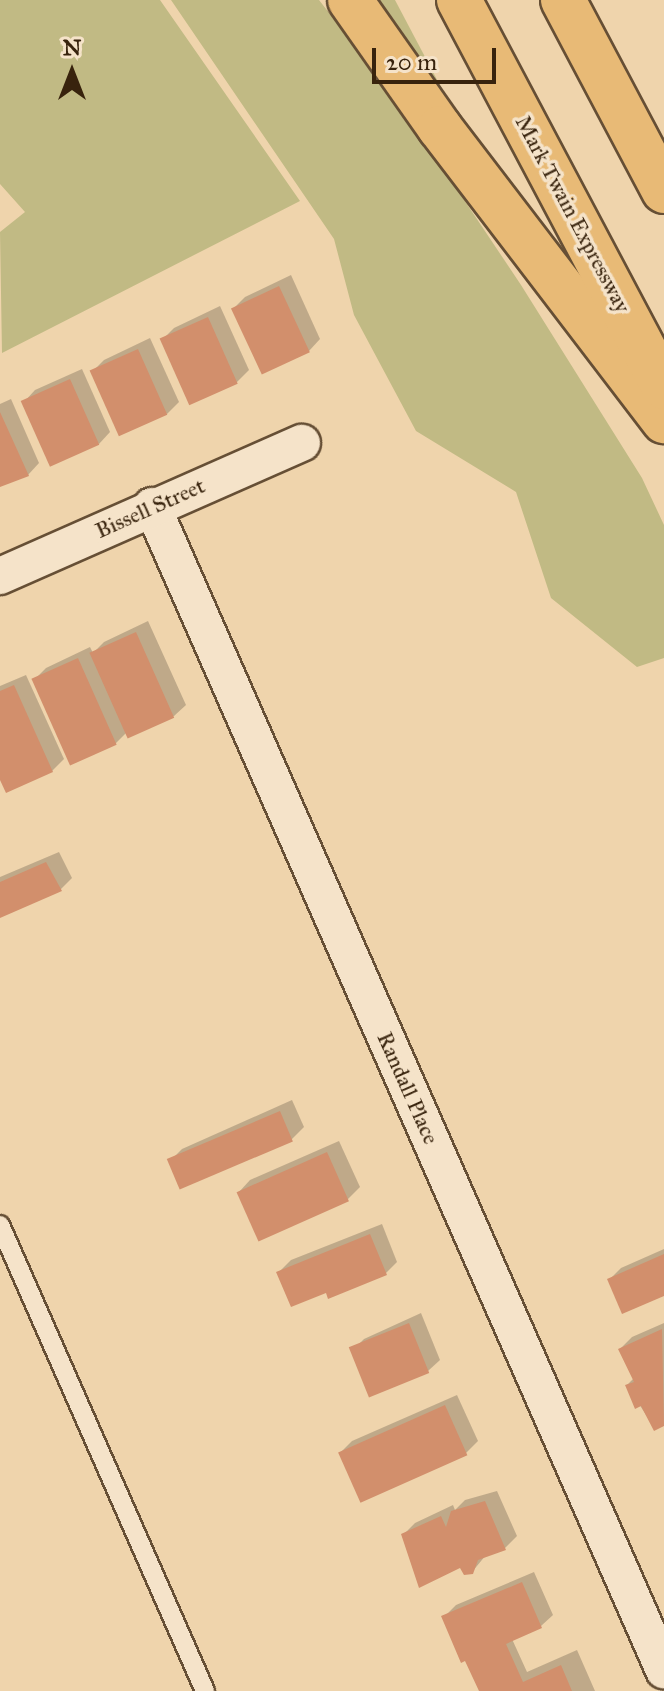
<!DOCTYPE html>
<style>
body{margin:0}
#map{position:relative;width:664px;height:1691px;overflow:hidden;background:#efd4ac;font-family:"IM FELL Great Primer",serif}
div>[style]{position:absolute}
.green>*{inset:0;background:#c1ba84}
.shadow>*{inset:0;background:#0003}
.building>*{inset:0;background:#d28f6c;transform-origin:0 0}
.roads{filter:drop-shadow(2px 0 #664f35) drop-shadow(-2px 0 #664f35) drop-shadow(0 2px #664f35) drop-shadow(0 -2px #664f35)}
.lane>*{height:18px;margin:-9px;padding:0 9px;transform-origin:9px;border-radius:9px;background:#f5e3c9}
.street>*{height:36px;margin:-18px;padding:0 18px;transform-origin:18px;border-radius:18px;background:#f5e3c9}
.highway>*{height:44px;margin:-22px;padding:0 22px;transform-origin:22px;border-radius:22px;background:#e8ba76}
span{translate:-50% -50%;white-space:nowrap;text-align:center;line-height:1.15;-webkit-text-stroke:7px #f5e3c9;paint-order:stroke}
.street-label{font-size:22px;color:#38230d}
.north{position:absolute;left:32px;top:32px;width:80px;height:80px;-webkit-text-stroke:6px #f5e3c9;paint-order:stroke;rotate:0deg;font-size:22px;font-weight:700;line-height:32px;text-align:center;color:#38230d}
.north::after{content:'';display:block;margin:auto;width:28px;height:36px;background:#38230d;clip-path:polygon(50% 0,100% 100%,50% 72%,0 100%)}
.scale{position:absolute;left:372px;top:48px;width:124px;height:36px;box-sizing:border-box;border:4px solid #38230d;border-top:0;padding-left:10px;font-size:24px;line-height:28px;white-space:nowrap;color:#38230d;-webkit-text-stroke:6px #f5e3c9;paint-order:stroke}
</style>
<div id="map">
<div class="green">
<i style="clip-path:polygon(0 0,160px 0,300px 201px,2px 353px,0 232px,25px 212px,0 184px)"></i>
<i style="clip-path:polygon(171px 0,319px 0,396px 98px,521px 285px,642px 478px,664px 525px,664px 658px,637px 667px,551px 598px,516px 492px,416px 431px,354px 315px,334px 239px)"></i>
<i style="clip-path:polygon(373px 0,395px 0,453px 110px)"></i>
</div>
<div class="shadow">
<i style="clip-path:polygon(291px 275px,320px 339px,309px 351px,233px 309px,245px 297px)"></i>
<i style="clip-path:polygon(220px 306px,249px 370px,237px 382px,188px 400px,162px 340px,174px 328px)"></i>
<i style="clip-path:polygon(150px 338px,179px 402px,167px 414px,92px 372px,104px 360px)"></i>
<i style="clip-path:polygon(82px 369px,110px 432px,99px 444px,24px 402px,35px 390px)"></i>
<i style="clip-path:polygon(11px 399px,39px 463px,28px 475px,0 485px,0 404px)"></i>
<i style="clip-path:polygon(148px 621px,186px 705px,174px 716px,127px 732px,116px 743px,72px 763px,34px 680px,46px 668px,90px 647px,93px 653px,104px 642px)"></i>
<i style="clip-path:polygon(26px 675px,64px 759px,52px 771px,0 775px,0 686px)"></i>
<i style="clip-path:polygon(59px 852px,72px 878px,60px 890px,0 915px,0 877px)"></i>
<i style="clip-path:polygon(292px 1100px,304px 1127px,292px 1139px,170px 1161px,182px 1149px)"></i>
<i style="clip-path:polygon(339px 1141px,360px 1187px,348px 1199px,239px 1192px,250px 1180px)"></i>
<i style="clip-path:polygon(382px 1224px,397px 1262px,385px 1274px,327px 1290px,279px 1272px,291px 1260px)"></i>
<i style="clip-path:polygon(664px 1249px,664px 1294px,609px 1280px,621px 1268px)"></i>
<i style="clip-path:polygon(421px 1313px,440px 1360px,428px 1371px,352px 1351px,364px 1339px)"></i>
<i style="clip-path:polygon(664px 1323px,664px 1424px,655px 1429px,627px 1385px,634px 1378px,620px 1349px,632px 1337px)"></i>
<i style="clip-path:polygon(457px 1395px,478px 1441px,466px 1453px,341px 1452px,352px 1441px)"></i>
<i style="clip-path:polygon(497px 1491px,517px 1536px,505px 1548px,486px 1555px,472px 1572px,403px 1535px,415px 1523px,453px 1505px,455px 1510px,465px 1500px)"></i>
<i style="clip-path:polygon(534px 1572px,553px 1615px,541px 1626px,512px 1639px,527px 1672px,577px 1650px,595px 1691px,481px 1691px,444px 1617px,456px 1605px)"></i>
</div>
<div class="building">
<i style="left:279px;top:286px;width:73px;height:53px;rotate:65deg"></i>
<i style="left:208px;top:317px;width:73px;height:53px;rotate:66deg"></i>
<i style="left:138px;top:349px;width:72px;height:53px;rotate:66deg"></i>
<i style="left:70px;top:379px;width:72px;height:54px;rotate:66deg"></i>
<i style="clip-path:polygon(0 412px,29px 476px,0 487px)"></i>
<i style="left:136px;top:632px;width:94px;height:51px;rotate:66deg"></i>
<i style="left:78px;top:658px;width:95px;height:51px;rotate:66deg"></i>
<i style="clip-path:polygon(14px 685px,53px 772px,6px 793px,0 780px,0 691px)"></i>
<i style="clip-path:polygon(46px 862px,62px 891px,0 918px,0 882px)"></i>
<i style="left:280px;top:1111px;width:33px;height:123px;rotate:67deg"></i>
<i style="left:327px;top:1152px;width:54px;height:99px;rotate:66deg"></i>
<i style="clip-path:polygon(370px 1234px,387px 1275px,328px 1299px,326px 1293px,291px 1307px,276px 1272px)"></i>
<i style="clip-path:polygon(664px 1254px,664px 1296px,622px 1314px,607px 1279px)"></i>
<i style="left:409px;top:1323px;width:54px;height:65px;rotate:68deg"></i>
<i style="clip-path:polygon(662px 1329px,664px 1426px,654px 1431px,641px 1406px,635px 1409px,625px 1385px,634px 1382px,618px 1349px)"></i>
<i style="left:445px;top:1405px;width:55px;height:117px;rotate:66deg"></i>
<i style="clip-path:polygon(485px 1501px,506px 1550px,478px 1560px,473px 1574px,464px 1575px,460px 1568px,419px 1588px,401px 1534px,441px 1516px,446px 1527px,451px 1511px)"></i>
<i style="clip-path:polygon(522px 1582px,542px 1628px,506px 1644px,523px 1682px,561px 1665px,572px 1691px,479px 1691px,465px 1661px,461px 1663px,441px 1616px)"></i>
</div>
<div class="roads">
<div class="lane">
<i style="left:0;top:1225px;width:509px;rotate:66.25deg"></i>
</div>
<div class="street">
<i style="left:152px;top:506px;width:1272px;rotate:66.26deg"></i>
<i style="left:0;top:576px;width:330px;rotate:-23.8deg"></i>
</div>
<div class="highway">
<i style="left:350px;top:0;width:156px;rotate:54.9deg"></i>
<i style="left:440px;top:128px;width:369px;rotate:52.6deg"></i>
<i style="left:459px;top:0;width:438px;rotate:62.1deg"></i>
<i style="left:563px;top:0;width:216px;rotate:62.1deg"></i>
</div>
</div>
<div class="street-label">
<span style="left:573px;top:214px;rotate:62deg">Mark Twain Expressway</span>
<span style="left:150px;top:508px;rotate:-24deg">Bissell Street</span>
<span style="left:408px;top:1088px;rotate:66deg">Randall Place</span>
</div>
<div class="north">N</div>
<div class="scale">20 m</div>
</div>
